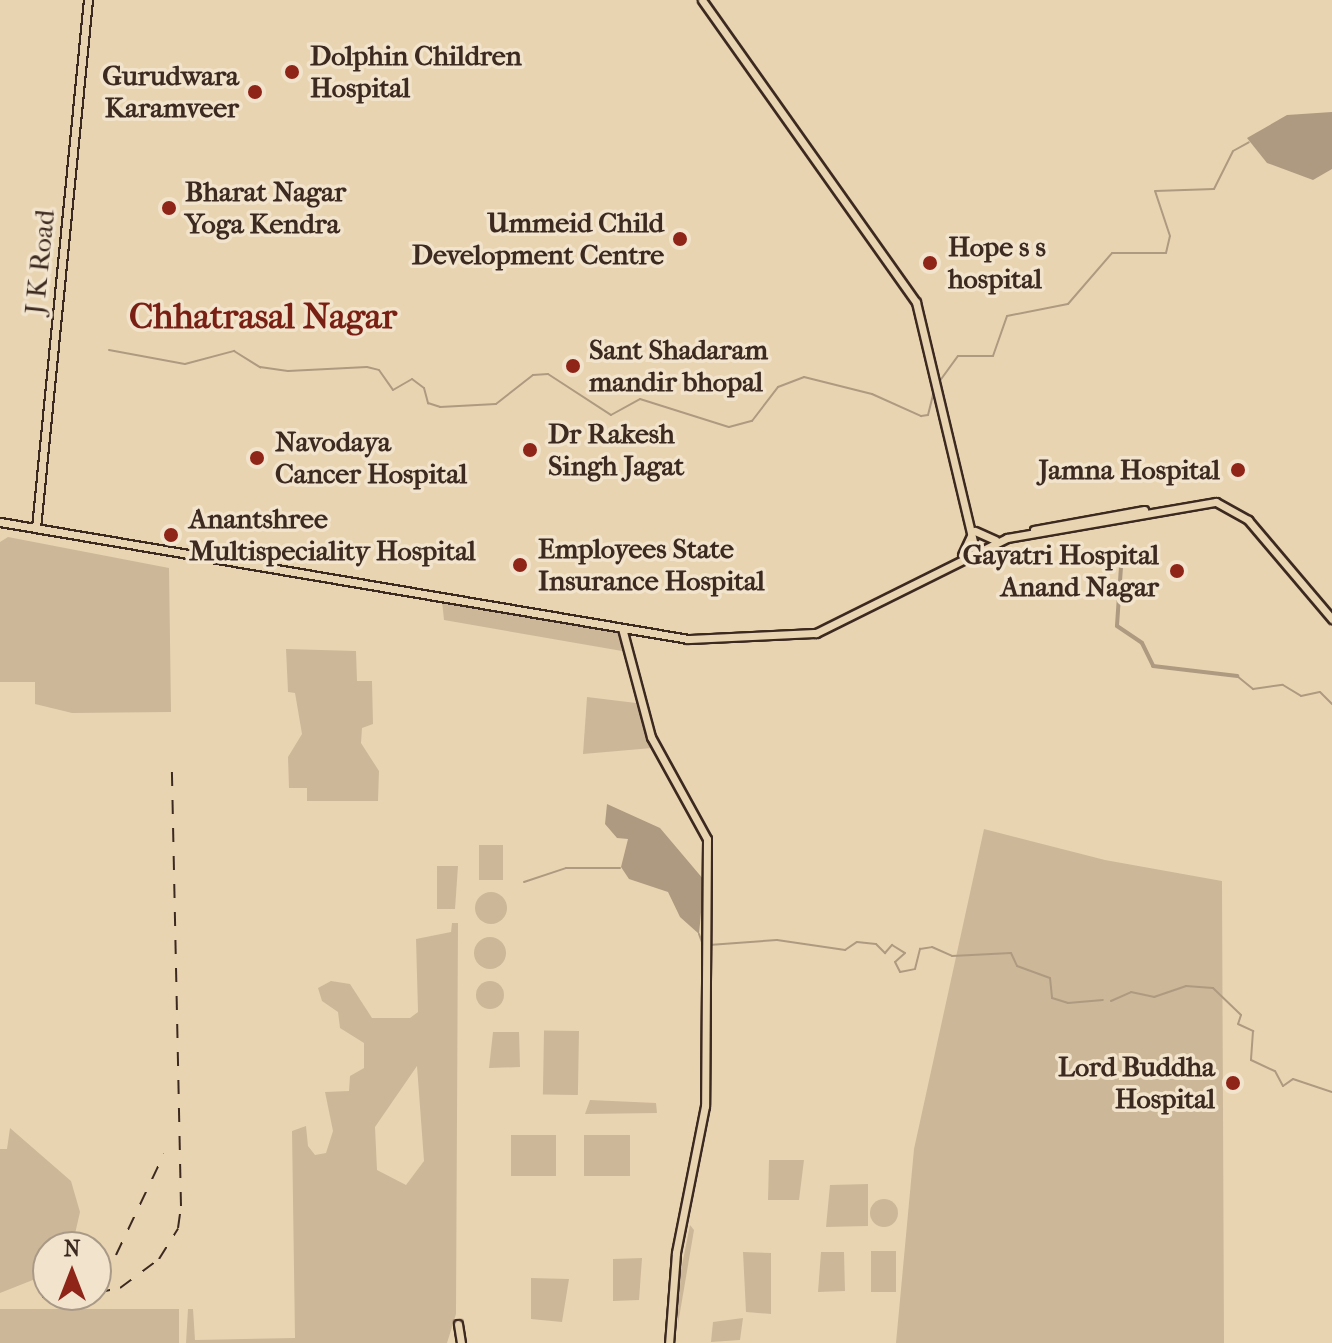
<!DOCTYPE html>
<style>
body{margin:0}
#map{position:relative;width:1332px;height:1343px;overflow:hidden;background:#e9d4b1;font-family:"IM FELL French Canon",serif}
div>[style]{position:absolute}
.green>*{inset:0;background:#ccb798;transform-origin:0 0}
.round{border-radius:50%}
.water>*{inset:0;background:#ae9a80}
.stream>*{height:2px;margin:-1px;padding:0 1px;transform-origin:1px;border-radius:1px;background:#ae9a80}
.canal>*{height:4px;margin:-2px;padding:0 2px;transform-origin:2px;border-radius:2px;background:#ae9a80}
.roads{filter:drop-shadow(2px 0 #3c2920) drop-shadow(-2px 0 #3c2920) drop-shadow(0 2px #3c2920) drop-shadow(0 -2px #3c2920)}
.major>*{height:7px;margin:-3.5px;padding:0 3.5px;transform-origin:3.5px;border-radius:3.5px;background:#e9d4b1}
.rail>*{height:2px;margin-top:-1px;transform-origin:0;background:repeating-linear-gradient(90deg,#3c2920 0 14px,transparent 0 28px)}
.dots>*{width:22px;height:22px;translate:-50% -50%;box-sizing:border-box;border:4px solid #f1e3cc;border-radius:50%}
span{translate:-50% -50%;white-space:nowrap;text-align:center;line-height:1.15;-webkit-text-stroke:7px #f1e3cc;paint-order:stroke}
.poi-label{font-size:28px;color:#3c2920;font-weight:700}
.left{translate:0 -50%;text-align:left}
.right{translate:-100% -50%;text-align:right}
.street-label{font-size:28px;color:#3c2920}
.district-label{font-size:36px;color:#7a1f14;font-weight:700}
.north{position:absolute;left:32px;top:1231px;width:80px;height:80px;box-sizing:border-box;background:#f1e3cc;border:2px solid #a99987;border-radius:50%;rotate:0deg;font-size:22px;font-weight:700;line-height:32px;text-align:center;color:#3c2920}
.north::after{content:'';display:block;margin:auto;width:28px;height:36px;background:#8f2418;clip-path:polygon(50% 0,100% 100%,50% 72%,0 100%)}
</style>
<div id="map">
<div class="green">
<i style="clip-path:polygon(8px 537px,169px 568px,171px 712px,72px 713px,35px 704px,35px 682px,0 682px,0 542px)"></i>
<i style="clip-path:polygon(442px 601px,611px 629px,619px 633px,622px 651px,444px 620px)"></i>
<i style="clip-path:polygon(286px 649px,356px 651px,357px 681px,372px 681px,373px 724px,362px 728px,361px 743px,379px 771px,378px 801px,307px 801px,307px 788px,289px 788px,288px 757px,302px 734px,295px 693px,288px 692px)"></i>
<i style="clip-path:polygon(587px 697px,636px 703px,652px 748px,583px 754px)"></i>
<i style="clip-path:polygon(984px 829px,1105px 860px,1222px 881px,1224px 1343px,896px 1343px,914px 1149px)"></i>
<i style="left:503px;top:845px;width:35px;height:24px;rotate:90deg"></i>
<i style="clip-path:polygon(437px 866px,458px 866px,455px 909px,437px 909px)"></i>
<i class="round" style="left:475px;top:892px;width:32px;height:32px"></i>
<i style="clip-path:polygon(evenodd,452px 923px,458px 923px,456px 1314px,447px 1343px,186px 1343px,188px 1309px,193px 1309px,195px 1340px,295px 1338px,292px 1131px,306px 1126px,308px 1146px,315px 1155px,326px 1153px,333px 1131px,325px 1092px,349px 1091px,350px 1076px,364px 1068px,364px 1043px,340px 1028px,338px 1012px,322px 1001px,318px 988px,331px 981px,350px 984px,372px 1018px,410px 1018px,418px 1012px,416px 939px,451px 932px,452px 923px,417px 1066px,424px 1161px,406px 1185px,377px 1170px,375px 1127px,417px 1066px)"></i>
<i class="round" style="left:474px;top:937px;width:32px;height:32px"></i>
<i class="round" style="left:476px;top:981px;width:28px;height:28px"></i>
<i style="left:579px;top:1031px;width:64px;height:35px;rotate:91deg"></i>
<i style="clip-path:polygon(493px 1032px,519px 1032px,520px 1067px,489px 1068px)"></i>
<i style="clip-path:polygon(590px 1100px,656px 1103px,657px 1113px,585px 1114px)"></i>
<i style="clip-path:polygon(10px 1128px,71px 1181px,80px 1212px,72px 1247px,48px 1247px,48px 1274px,0 1293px,0 1149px,7px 1149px)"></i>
<i style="left:511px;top:1135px;width:45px;height:41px"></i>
<i style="left:630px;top:1135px;width:41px;height:46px;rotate:90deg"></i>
<i style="clip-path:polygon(769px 1160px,804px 1160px,799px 1200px,768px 1200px)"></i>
<i style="clip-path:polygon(868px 1184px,868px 1226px,826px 1227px,830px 1185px)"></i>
<i class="round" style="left:870px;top:1199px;width:28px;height:28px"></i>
<i style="clip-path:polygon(690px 1225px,694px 1230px,678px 1324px,678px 1285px)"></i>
<i style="left:871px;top:1251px;width:25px;height:41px"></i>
<i style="clip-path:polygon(743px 1252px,771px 1253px,771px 1314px,746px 1312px)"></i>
<i style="clip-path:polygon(821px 1252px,844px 1252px,845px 1291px,818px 1292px)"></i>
<i style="clip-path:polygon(642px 1258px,639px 1300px,613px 1301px,613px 1259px)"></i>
<i style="clip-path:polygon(531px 1278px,569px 1279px,562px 1322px,531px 1319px)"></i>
<i style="left:0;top:1309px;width:179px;height:34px"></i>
<i style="clip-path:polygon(743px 1318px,740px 1340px,711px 1342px,713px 1322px)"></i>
</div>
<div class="water">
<i style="clip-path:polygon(1332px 112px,1332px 169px,1313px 180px,1267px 163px,1247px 138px,1287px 115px)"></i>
<i style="clip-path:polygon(607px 804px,660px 828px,704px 880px,699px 934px,680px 917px,668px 892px,629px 879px,621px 867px,628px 839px,617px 838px,605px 824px)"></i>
</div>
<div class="stream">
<i style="left:109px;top:350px;width:77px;rotate:10.4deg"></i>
<i style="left:185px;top:364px;width:51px;rotate:-14.9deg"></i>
<i style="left:234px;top:351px;width:31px;rotate:32deg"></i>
<i style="left:260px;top:367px;width:28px;rotate:8deg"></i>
<i style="left:288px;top:371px;width:79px;rotate:-2.9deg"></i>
<i style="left:367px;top:367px;width:12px;rotate:14deg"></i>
<i style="left:379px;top:370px;width:24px;rotate:55deg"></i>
<i style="left:393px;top:390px;width:22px;rotate:-30deg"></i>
<i style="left:412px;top:379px;width:15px;rotate:37deg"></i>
<i style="left:424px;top:388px;width:16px;rotate:75deg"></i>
<i style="left:428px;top:403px;width:13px;rotate:18deg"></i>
<i style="left:440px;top:407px;width:56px;rotate:-3.1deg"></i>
<i style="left:496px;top:404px;width:47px;rotate:-38.1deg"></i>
<i style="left:533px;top:375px;width:15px;rotate:-4deg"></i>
<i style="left:548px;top:374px;width:75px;rotate:33.1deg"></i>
<i style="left:611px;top:415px;width:33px;rotate:-29deg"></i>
<i style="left:640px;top:399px;width:93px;rotate:17.5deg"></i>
<i style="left:729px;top:427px;width:24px;rotate:-15deg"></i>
<i style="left:752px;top:421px;width:43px;rotate:-52.6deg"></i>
<i style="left:778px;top:387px;width:28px;rotate:-21deg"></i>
<i style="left:804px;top:377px;width:70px;rotate:14deg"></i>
<i style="left:872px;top:394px;width:54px;rotate:24.2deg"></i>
<i style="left:921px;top:416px;width:7px;rotate:-8deg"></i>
<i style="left:928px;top:415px;width:29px;rotate:-76deg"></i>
<i style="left:939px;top:382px;width:32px;rotate:-54deg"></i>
<i style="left:958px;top:356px;width:35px"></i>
<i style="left:993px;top:356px;width:42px;rotate:-70.7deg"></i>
<i style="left:1007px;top:316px;width:62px;rotate:-11.1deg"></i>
<i style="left:1068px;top:304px;width:67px;rotate:-49.2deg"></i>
<i style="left:1112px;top:253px;width:54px"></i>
<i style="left:1166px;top:253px;width:17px;rotate:-77deg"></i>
<i style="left:1170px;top:236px;width:47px;rotate:-108.4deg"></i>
<i style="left:1155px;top:191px;width:59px;rotate:-1.9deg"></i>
<i style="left:1214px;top:189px;width:42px;rotate:-63.4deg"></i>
<i style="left:1233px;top:151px;width:18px;rotate:-29deg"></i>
<i style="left:1237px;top:676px;width:21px;rotate:39deg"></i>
<i style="left:1253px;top:689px;width:30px;rotate:-8deg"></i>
<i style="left:1283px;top:685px;width:21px;rotate:31deg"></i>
<i style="left:1301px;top:696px;width:19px;rotate:-12deg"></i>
<i style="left:1320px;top:692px;width:17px;rotate:45deg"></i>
<i style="left:524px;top:882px;width:44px;rotate:-18.4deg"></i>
<i style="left:566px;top:868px;width:54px"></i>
<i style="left:699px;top:934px;width:12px;rotate:70deg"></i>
<i style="left:709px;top:945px;width:68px;rotate:-4.2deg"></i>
<i style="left:777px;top:940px;width:69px;rotate:8.4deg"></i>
<i style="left:845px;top:950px;width:14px;rotate:-34deg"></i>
<i style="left:857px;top:942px;width:19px;rotate:6deg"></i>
<i style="left:876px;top:944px;width:13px;rotate:45deg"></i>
<i style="left:885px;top:953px;width:11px;rotate:-49deg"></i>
<i style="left:892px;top:945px;width:15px;rotate:32deg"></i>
<i style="left:905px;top:953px;width:13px;rotate:138deg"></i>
<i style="left:895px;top:962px;width:11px;rotate:63deg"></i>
<i style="left:900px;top:972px;width:15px;rotate:-11deg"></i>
<i style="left:915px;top:969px;width:21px;rotate:-76deg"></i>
<i style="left:920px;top:949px;width:12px;rotate:-9deg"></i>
<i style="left:932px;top:947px;width:22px;rotate:24deg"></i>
<i style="left:952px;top:956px;width:59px;rotate:-2.9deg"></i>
<i style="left:1011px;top:953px;width:14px;rotate:65deg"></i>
<i style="left:1017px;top:966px;width:35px;rotate:20deg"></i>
<i style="left:1050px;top:978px;width:20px;rotate:84deg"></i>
<i style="left:1052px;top:998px;width:17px;rotate:17deg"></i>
<i style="left:1068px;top:1003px;width:35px;rotate:-5deg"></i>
<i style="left:1111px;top:1001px;width:22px;rotate:-24deg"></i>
<i style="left:1131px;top:992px;width:24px;rotate:12deg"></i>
<i style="left:1154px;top:997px;width:34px;rotate:-19deg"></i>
<i style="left:1186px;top:986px;width:27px;rotate:4deg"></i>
<i style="left:1213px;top:988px;width:39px;rotate:44deg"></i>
<i style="left:1241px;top:1015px;width:9px;rotate:108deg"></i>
<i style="left:1238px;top:1024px;width:17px;rotate:25deg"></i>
<i style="left:1253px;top:1031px;width:29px;rotate:94deg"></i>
<i style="left:1251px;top:1060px;width:26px;rotate:25deg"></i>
<i style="left:1275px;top:1071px;width:17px;rotate:62deg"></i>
<i style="left:1283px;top:1086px;width:12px;rotate:-35deg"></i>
<i style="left:1293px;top:1079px;width:41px;rotate:18.4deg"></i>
</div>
<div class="canal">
<i style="left:1122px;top:552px;width:74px;rotate:93.9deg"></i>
<i style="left:1117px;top:626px;width:30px;rotate:34deg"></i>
<i style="left:1142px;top:643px;width:25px;rotate:64deg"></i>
<i style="left:1153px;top:666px;width:85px;rotate:6.8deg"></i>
</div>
<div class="roads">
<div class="major">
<i style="left:702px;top:0;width:370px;rotate:54.7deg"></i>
<i style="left:916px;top:302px;width:258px;rotate:76.6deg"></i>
<i style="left:0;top:522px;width:698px;rotate:9.65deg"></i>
<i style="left:688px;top:639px;width:128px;rotate:-2.7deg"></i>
<i style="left:816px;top:633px;width:213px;rotate:-26.4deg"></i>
<i style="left:1007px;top:538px;width:212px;rotate:-9.8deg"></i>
<i style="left:1216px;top:502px;width:37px;rotate:29deg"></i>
<i style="left:1248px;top:520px;width:130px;rotate:49.7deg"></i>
<i style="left:36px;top:528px;width:531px;rotate:-84.38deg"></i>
<i style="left:1034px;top:530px;width:112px;rotate:-10.3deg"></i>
<i style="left:975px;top:531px;width:22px;rotate:24deg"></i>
<i style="left:962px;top:555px;width:21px;rotate:-65deg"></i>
<i style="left:622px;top:628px;width:113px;rotate:75.1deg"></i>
<i style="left:651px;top:737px;width:116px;rotate:61.2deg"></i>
<i style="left:707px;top:839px;width:267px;rotate:90.4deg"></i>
<i style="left:705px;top:1106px;width:150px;rotate:101.2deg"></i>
<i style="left:676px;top:1253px;width:90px;rotate:94.4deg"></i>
<i style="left:458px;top:1324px;width:19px;rotate:81deg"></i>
</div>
</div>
<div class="rail">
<i style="left:96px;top:1275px;width:28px;rotate:-45deg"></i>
<i style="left:116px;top:1255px;width:112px;rotate:-64.6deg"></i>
<i style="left:96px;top:1293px;width:25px;rotate:-12deg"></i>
<i style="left:120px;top:1288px;width:49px;rotate:-36.6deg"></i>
<i style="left:159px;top:1259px;width:36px;rotate:-58deg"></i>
<i style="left:178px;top:1228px;width:22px;rotate:-82deg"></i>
<i style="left:181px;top:1206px;width:441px;rotate:-91.2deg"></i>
<i style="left:42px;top:1297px;width:8px;rotate:-14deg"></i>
<i style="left:73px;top:1297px;width:13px;rotate:-9deg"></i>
</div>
<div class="dots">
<i style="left:292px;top:72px;background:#8f2418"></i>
<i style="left:255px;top:92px;background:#8f2418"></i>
<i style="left:169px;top:208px;background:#8f2418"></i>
<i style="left:680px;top:239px;background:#8f2418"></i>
<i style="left:930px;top:263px;background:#8f2418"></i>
<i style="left:573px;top:366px;background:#8f2418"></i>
<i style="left:530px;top:450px;background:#8f2418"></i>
<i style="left:257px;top:458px;background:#8f2418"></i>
<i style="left:1238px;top:470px;background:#8f2418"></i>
<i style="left:171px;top:535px;background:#8f2418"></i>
<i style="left:520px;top:565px;background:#8f2418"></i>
<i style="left:1177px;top:571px;background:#8f2418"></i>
<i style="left:1233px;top:1083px;background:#8f2418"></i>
</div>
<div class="poi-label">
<span class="left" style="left:310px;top:72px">Dolphin Children<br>Hospital</span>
<span class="right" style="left:239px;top:92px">Gurudwara<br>Karamveer</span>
<span class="left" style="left:185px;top:208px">Bharat Nagar<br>Yoga Kendra</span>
<span class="right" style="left:664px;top:239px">Ummeid Child<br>Development Centre</span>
<span class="left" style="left:948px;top:263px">Hope s s<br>hospital</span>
<span class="left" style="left:589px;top:366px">Sant Shadaram<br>mandir bhopal</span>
<span class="left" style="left:548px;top:450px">Dr Rakesh<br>Singh Jagat</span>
<span class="left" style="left:275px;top:458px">Navodaya<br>Cancer Hospital</span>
<span class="right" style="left:1220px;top:470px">Jamna Hospital</span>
<span class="left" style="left:189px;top:535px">Anantshree<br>Multispeciality Hospital</span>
<span class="left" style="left:538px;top:565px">Employees State<br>Insurance Hospital</span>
<span class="right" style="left:1159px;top:571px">Gayatri Hospital<br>Anand Nagar</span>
<span class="right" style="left:1215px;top:1083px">Lord Buddha<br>Hospital</span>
</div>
<div class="street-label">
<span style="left:40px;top:262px;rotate:-84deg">J K Road</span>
</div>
<div class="district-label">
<span style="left:263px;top:317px">Chhatrasal Nagar</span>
</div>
<div class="north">N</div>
</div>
